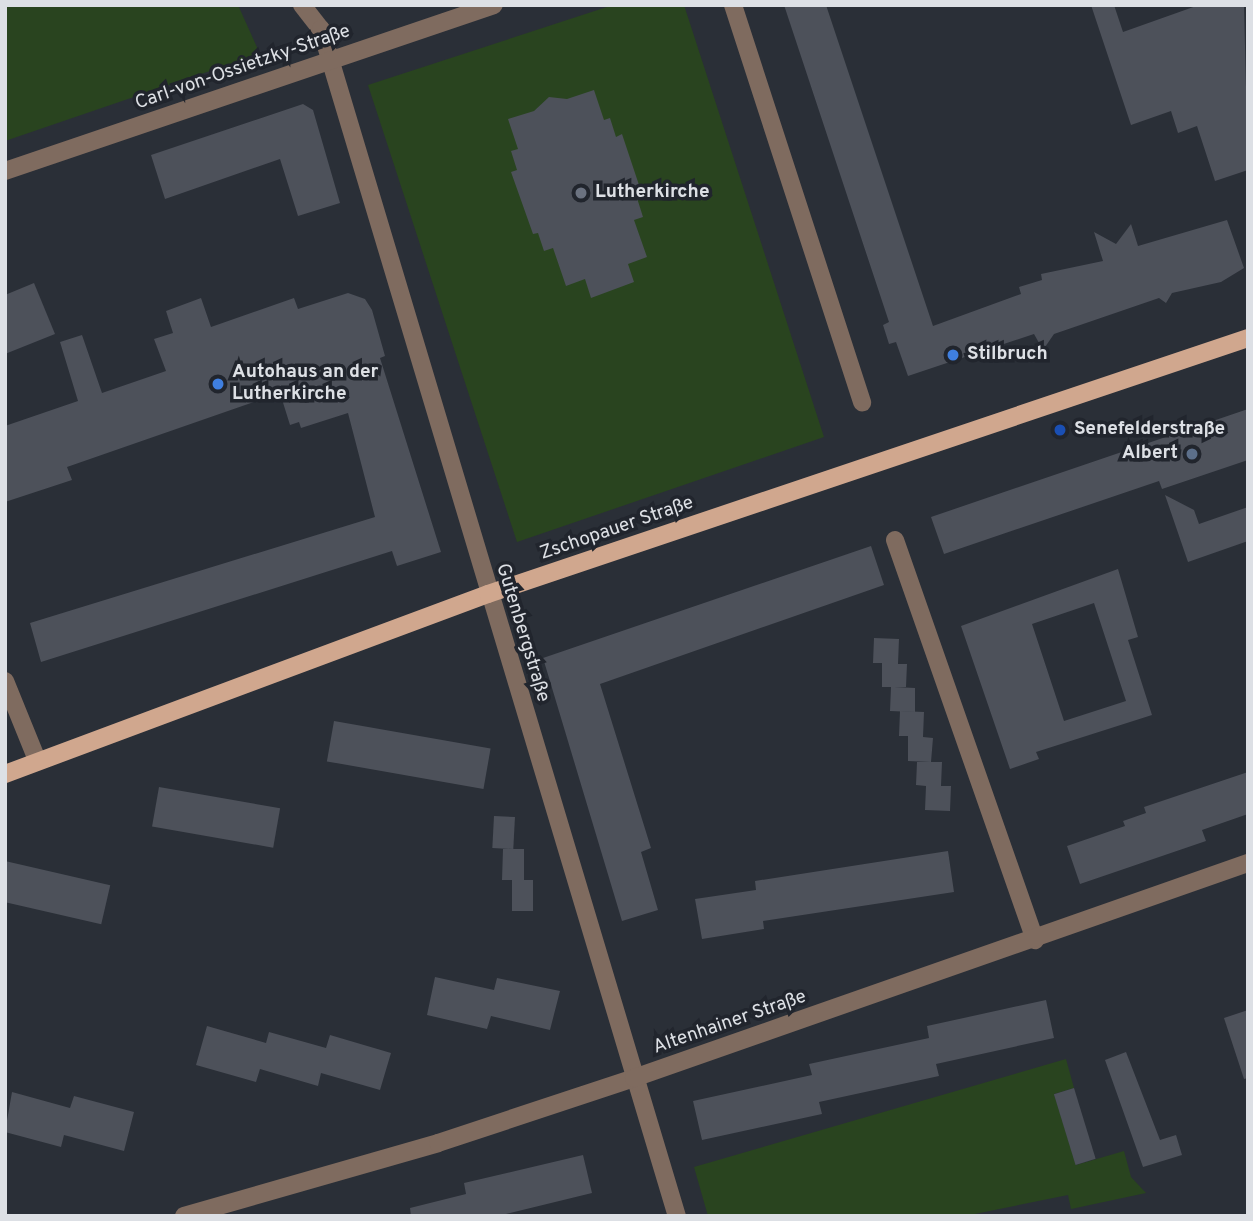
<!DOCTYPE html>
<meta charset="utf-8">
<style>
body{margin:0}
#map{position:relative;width:1253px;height:1221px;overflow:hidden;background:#2a2f37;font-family:Overpass,sans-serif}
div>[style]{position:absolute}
.green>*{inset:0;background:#29441f}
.building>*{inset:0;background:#4d515a;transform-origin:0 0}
.minor>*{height:18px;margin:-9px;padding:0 9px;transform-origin:9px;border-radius:9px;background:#7f6b5f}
.major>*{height:18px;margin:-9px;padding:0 9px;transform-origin:9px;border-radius:9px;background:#d0a78e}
.dots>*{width:19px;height:19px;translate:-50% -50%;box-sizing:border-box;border:4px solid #21252d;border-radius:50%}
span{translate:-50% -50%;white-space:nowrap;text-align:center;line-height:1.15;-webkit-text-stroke:7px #21252d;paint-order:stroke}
.street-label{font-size:19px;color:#dde0e5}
.poi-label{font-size:19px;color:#dde0e5;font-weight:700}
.left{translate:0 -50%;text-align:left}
.right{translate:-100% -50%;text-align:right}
.frame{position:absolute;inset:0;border:7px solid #dde0e5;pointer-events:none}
</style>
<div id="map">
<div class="green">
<i style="clip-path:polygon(5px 5px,238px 5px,260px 54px,5px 141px)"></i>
<i style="clip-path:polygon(613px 5px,684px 5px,824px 437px,517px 542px,368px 85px)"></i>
<i style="clip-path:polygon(1066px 1059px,1074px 1088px,1054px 1094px,1076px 1165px,1124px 1151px,1131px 1177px,1146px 1193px,1071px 1209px,1068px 1195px,965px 1216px,708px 1216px,694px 1167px)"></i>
</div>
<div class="building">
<i style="clip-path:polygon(784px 5px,826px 5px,933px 326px,1021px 294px,1019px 287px,1042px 280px,1041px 274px,1103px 261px,1094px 232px,1116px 244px,1131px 224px,1138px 246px,1227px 220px,1244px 268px,1221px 282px,1172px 293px,1166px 303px,1159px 298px,1054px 334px,1043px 350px,1034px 334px,908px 376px,896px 342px,889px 344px,883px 325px,889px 322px)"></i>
<i style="clip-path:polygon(1091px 5px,1114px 5px,1123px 32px,1199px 5px,1244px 5px,1248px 170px,1215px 181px,1197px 126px,1178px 133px,1171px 111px,1131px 125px)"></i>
<i style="clip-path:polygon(594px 90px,604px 120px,610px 118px,616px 137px,622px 134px,643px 197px,637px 198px,643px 217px,634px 220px,647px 257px,628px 264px,634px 282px,591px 298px,585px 279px,566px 286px,553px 248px,544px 251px,538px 233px,533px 234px,511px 172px,517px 170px,511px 151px,518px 149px,508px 119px,534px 111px,549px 97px,567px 99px)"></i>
<i style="clip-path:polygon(303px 104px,313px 110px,340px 203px,298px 216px,280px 159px,165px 199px,151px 155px)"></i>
<i style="clip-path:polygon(34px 283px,55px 334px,5px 354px,5px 295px)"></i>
<i style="clip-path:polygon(348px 293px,365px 299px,372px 310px,385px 356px,380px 358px,441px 552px,397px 566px,392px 551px,41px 662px,30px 623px,375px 517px,348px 413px,301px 428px,299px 422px,290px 425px,280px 393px,67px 467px,72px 480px,5px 502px,5px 426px,78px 401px,60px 342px,82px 335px,102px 393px,166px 371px,154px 339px,173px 333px,166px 311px,201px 298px,211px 327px,294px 298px,298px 309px)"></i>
<i style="clip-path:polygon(1248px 409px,1248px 460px,1162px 489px,1159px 481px,944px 554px,931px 517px)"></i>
<i style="clip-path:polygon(1165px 495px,1194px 510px,1199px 524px,1248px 507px,1248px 541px,1188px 562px)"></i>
<i style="clip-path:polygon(871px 546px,884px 585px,600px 684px,651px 848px,641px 852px,658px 910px,622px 921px,543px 658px)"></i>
<i style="clip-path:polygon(evenodd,1118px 569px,1138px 637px,1128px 640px,1152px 715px,1036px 752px,1039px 759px,1010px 769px,961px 626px,1118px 569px,1094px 603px,1126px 701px,1064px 721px,1032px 624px,1094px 603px)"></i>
<i style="clip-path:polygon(874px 638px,899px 639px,898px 664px,907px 664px,906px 687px,894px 687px,915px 688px,915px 712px,890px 711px,891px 687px,882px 687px,882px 663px,873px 663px)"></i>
<i style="clip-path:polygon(900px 711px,924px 712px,923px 737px,933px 738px,931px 762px,908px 761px,908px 736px,899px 736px)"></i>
<i style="left:334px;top:721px;width:159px;height:41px;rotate:10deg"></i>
<i style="clip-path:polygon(917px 762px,942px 762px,941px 786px,951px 786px,950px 811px,925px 810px,926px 786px,916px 785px)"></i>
<i style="clip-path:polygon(1248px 772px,1248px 814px,1202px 830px,1206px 841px,1080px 884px,1067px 846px,1125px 826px,1123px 821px,1146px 813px,1144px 807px)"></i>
<i style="left:159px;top:787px;width:123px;height:40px;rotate:10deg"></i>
<i style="left:494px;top:816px;width:21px;height:32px;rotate:3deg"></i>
<i style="clip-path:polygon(503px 849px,524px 849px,524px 880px,533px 880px,533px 911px,512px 911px,512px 880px,502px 880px)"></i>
<i style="clip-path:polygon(948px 851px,954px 892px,763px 921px,764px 929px,702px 939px,695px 899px,756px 890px,755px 881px)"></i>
<i style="left:5px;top:861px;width:108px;height:40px;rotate:13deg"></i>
<i style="clip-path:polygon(435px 977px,494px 990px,497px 978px,560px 991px,550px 1030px,491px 1016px,487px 1029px,427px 1015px)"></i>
<i style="clip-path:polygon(1046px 1000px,1054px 1038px,936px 1064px,939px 1076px,819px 1102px,822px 1114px,702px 1140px,693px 1101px,812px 1075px,809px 1064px,929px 1038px,927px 1026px)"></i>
<i style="clip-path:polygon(1248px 1010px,1248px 1078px,1244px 1079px,1224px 1018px)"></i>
<i style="clip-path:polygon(207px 1026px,266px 1043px,269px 1032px,326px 1048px,330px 1035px,391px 1053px,380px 1090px,321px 1073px,318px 1086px,260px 1069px,256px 1082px,196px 1065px)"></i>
<i style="clip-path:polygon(1126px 1052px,1160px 1140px,1176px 1135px,1182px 1155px,1143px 1167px,1105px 1060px)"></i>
<i style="left:1074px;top:1088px;width:74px;height:21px;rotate:73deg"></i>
<i style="clip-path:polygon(12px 1092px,70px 1108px,74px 1096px,134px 1112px,124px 1151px,64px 1135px,61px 1147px,5px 1132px)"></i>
<i style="clip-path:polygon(583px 1155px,592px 1193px,498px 1216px,411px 1216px,410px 1208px,466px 1194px,464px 1183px)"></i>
</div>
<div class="minor">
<i style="left:302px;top:5px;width:31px;rotate:52deg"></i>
<i style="left:321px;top:29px;width:1239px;rotate:73.31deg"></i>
<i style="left:733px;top:5px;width:418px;rotate:72deg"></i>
<i style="left:5px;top:171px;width:516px;rotate:-18.75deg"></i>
<i style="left:895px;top:540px;width:424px;rotate:70.7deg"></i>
<i style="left:5px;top:681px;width:85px;rotate:67.9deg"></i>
<i style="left:184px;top:1216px;width:264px;rotate:-16deg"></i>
<i style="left:438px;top:1143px;width:206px;rotate:-18.3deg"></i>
<i style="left:634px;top:1078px;width:651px;rotate:-19.3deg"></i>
</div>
<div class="major">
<i style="left:5px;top:774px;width:515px;rotate:-20.44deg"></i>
<i style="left:488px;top:594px;width:802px;rotate:-18.62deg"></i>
</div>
<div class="dots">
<i style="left:581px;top:193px;background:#6b7280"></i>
<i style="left:953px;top:355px;background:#3f7fe0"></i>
<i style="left:218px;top:384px;background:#3f7fe0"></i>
<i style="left:1060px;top:430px;background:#1a4fb4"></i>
<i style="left:1192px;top:454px;background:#5c6f8a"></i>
</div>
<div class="street-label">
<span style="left:243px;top:68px;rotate:-19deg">Carl-von-Ossietzky-Straße</span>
<span style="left:617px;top:529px;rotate:-19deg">Zschopauer Straße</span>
<span style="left:522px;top:633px;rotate:73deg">Gutenbergstraße</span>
<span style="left:730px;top:1023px;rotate:-19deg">Altenhainer Straße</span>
</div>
<div class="poi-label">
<span class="left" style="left:595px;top:193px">Lutherkirche</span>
<span class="left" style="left:967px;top:355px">Stilbruch</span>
<span class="left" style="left:232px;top:384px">Autohaus an der<br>Lutherkirche</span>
<span class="left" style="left:1074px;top:430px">Senefelderstraße</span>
<span class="right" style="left:1178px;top:454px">Albert</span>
</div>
<div class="frame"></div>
</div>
